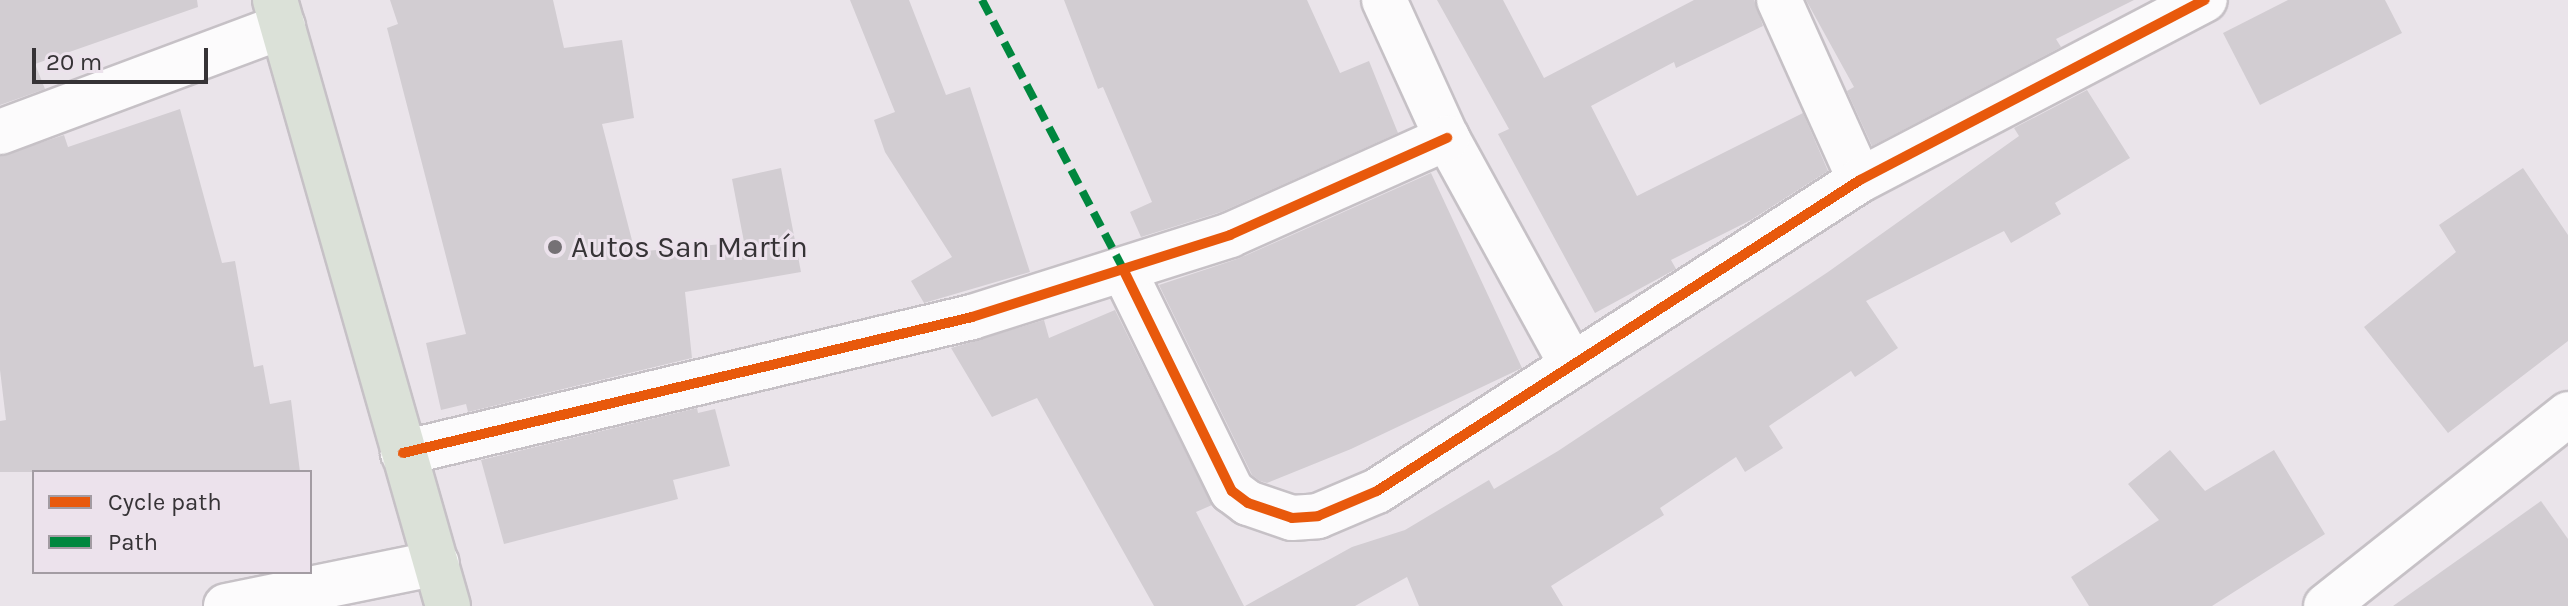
<!DOCTYPE html>
<meta charset="utf-8">
<style>
body{margin:0}
#map{position:relative;width:2568px;height:606px;overflow:hidden;background:#eae4ea;font-family:Karla,sans-serif}
div>[style]{position:absolute}
.building>*{inset:0;background:#d2cdd2}
.roads{filter:drop-shadow(2px 0 #c6c1c6) drop-shadow(-2px 0 #c6c1c6) drop-shadow(0 2px #c6c1c6) drop-shadow(0 -2px #c6c1c6)}
.minor>*{height:44px;margin:-22px;padding:0 22px;transform-origin:22px;border-radius:22px;background:#fcfbfc}
.highway>*{height:44px;margin:-22px;padding:0 22px;transform-origin:22px;border-radius:22px;background:#dbe1d8}
.quiet>*{height:8px;margin-top:-4px;transform-origin:0;background:repeating-linear-gradient(90deg,#00873e 0 16px,transparent 0 24px)}
.cycleway>*{height:10px;margin:-5px;padding:0 5px;transform-origin:5px;border-radius:5px;background:#e8590c}
.dots>*{width:22px;height:22px;translate:-50% -50%;box-sizing:border-box;border:4px solid #ece2ec;border-radius:50%}
span{translate:-50% -50%;white-space:nowrap;text-align:center;line-height:1.15;-webkit-text-stroke:6px #ece2ec;paint-order:stroke}
.poi-label{font-size:30px;color:#363336}
.left{translate:0 -50%;text-align:left}
.legend{position:absolute;left:32px;top:470px;width:280px;height:104px;box-sizing:border-box;background:#ece2ec;border:2px solid #a39ca3;margin:0;padding:10px 14px;list-style:none;font-size:24px;color:#363336}
.legend li{display:flex;align-items:center;gap:16px;height:40px}
.legend b{width:40px;border:2px solid #a39ca3}
.scale{position:absolute;left:32px;top:48px;width:176px;height:36px;box-sizing:border-box;border:4px solid #363336;border-top:0;padding-left:10px;font-size:24px;line-height:28px;white-space:nowrap;color:#363336;-webkit-text-stroke:6px #ece2ec;paint-order:stroke}
</style>
<div id="map">
<div class="building">
<i style="clip-path:polygon(0 0,197px 0,198px 7px,35px 64px,45px 89px,0 105px)"></i>
<i style="clip-path:polygon(390px 0,553px 0,564px 48px,622px 40px,634px 118px,602px 124px,635px 252px,744px 242px,732px 179px,781px 168px,801px 272px,685px 292px,692px 358px,468px 412px,466px 404px,441px 410px,426px 343px,466px 334px,387px 28px,398px 24px)"></i>
<i style="clip-path:polygon(850px 0,909px 0,946px 95px,970px 87px,1030px 272px,924px 303px,911px 281px,952px 257px,885px 152px,874px 120px,895px 112px)"></i>
<i style="clip-path:polygon(1064px 0,1307px 0,1340px 73px,1369px 61px,1398px 133px,1221px 212px,1141px 237px,1130px 212px,1152px 202px,1103px 87px,1098px 89px)"></i>
<i style="clip-path:polygon(1437px 0,1503px 0,1544px 78px,1694px 0,1754px 0,1763px 26px,1676px 68px,1674px 62px,1591px 106px,1637px 196px,1803px 113px,1828px 171px,1751px 220px,1671px 260px,1676px 269px,1595px 313px,1498px 134px,1509px 129px)"></i>
<i style="clip-path:polygon(1806px 0,2134px 0,2056px 39px,2061px 47px,1872px 146px,1847px 91px,1854px 87px)"></i>
<i style="clip-path:polygon(2288px 0,2385px 0,2402px 33px,2260px 105px,2223px 33px)"></i>
<i style="clip-path:polygon(2087px 90px,2130px 158px,2055px 203px,2061px 214px,2011px 243px,2004px 231px,1866px 301px,1898px 348px,1855px 377px,1851px 371px,1769px 426px,1783px 448px,1745px 472px,1736px 457px,1660px 508px,1664px 515px,1551px 586px,1563px 606px,1419px 606px,1407px 577px,1355px 606px,1245px 606px,1352px 547px,1405px 530px,1489px 480px,1494px 489px,1558px 451px,1828px 272px,2019px 136px,2014px 128px)"></i>
<i style="clip-path:polygon(180px 109px,222px 263px,235px 261px,254px 367px,263px 365px,270px 404px,291px 400px,300px 472px,0 472px,0 421px,6px 420px,0 370px,0 156px,64px 135px,68px 147px)"></i>
<i style="clip-path:polygon(2523px 168px,2568px 235px,2568px 341px,2448px 433px,2364px 327px,2456px 252px,2439px 225px)"></i>
<i style="clip-path:polygon(1431px 173px,1522px 368px,1351px 449px,1267px 483px,1260px 481px,1252px 475px,1159px 285px,1240px 258px)"></i>
<i style="clip-path:polygon(1115px 310px,1212px 505px,1196px 512px,1244px 606px,1154px 606px,1037px 398px,992px 417px,951px 348px,1044px 320px,1049px 338px)"></i>
<i style="clip-path:polygon(697px 408px,698px 413px,715px 409px,730px 466px,673px 480px,678px 499px,504px 544px,481px 460px)"></i>
<i style="clip-path:polygon(2170px 450px,2205px 491px,2274px 450px,2325px 534px,2212px 606px,2089px 606px,2071px 577px,2159px 520px,2128px 484px)"></i>
<i style="clip-path:polygon(2541px 501px,2568px 539px,2568px 606px,2393px 606px)"></i>
</div>
<div class="roads">
<div class="minor">
<i style="left:1384px;top:0;width:152px;rotate:65.5deg"></i>
<i style="left:1447px;top:138px;width:256px;rotate:61.2deg"></i>
<i style="left:1779px;top:0;width:197px;rotate:65.8deg"></i>
<i style="left:0;top:132px;width:302px;rotate:-20.5deg"></i>
<i style="left:1124px;top:271px;width:245px;rotate:63.9deg"></i>
<i style="left:1232px;top:491px;width:20px;rotate:37deg"></i>
<i style="left:1248px;top:503px;width:46px;rotate:18.8deg"></i>
<i style="left:1292px;top:518px;width:26px;rotate:-4deg"></i>
<i style="left:1318px;top:516px;width:64px;rotate:-23deg"></i>
<i style="left:1377px;top:491px;width:574px;rotate:-32.78deg"></i>
<i style="left:1860px;top:180px;width:389px;rotate:-27.6deg"></i>
<i style="left:403px;top:453px;width:585px;rotate:-13.44deg"></i>
<i style="left:972px;top:317px;width:271px;rotate:-17.6deg"></i>
<i style="left:1230px;top:235px;width:238px;rotate:-24.1deg"></i>
<i style="left:226px;top:606px;width:215px;rotate:-11.5deg"></i>
<i style="left:2326px;top:606px;width:309px;rotate:-38.4deg"></i>
</div>
<div class="highway">
<i style="left:275px;top:0;width:630px;rotate:74.07deg"></i>
</div>
</div>
<div class="quiet">
<i style="left:982px;top:0;width:306px;rotate:62.3deg"></i>
</div>
<div class="cycleway">
<i style="left:1124px;top:271px;width:245px;rotate:63.9deg"></i>
<i style="left:1232px;top:491px;width:20px;rotate:37deg"></i>
<i style="left:1248px;top:503px;width:46px;rotate:18.8deg"></i>
<i style="left:1292px;top:518px;width:26px;rotate:-4deg"></i>
<i style="left:1318px;top:516px;width:64px;rotate:-23deg"></i>
<i style="left:1377px;top:491px;width:574px;rotate:-32.78deg"></i>
<i style="left:1860px;top:180px;width:389px;rotate:-27.6deg"></i>
<i style="left:403px;top:453px;width:585px;rotate:-13.44deg"></i>
<i style="left:972px;top:317px;width:271px;rotate:-17.6deg"></i>
<i style="left:1230px;top:235px;width:238px;rotate:-24.1deg"></i>
</div>
<div class="dots">
<i style="left:555px;top:247px;background:#757175"></i>
</div>
<div class="poi-label">
<span class="left" style="left:571px;top:247px">Autos San Martín</span>
</div>
<ul class="legend">
<li><b style="height:10px;background:#e8590c"></b>Cycle path</li>
<li><b style="height:10px;background:#00873e"></b>Path</li>
</ul>
<div class="scale">20 m</div>
</div>
